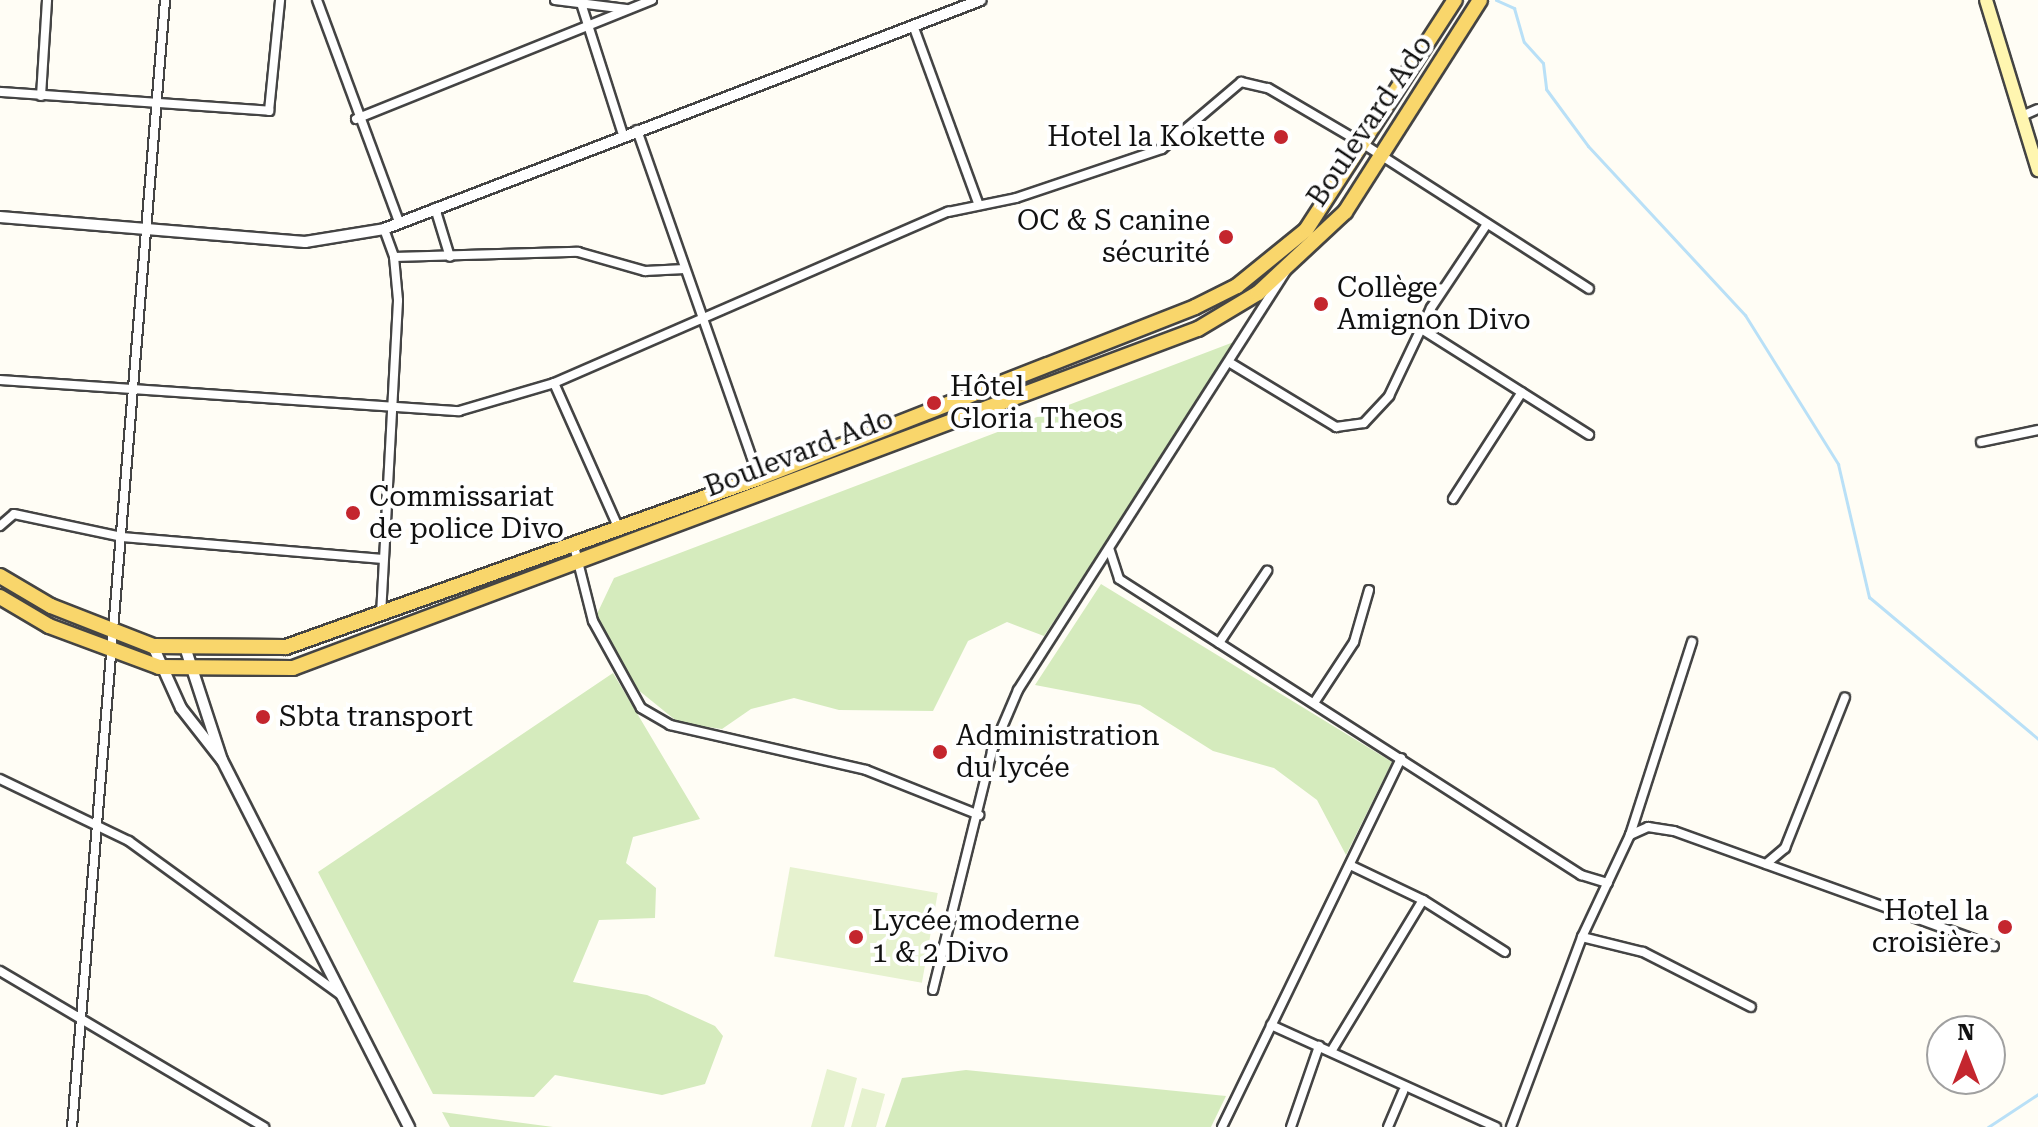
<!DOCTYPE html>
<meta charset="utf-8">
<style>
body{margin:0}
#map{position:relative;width:2038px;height:1127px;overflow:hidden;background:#fffdf5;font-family:"Roboto Serif",serif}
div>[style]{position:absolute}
.green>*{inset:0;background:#d5ebbd}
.pitch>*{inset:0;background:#e6f2cf;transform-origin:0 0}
.stream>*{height:3px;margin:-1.5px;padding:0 1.5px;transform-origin:1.5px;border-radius:1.5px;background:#b9e0f7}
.roads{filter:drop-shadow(2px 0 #444) drop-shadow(-2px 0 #444) drop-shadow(0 2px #444) drop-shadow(0 -2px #444)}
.minor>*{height:8px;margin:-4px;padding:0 4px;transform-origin:4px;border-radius:4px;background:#fff}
.tertiary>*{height:10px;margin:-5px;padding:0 5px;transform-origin:5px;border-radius:5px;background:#fff}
.secondary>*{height:12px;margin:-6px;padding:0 6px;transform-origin:6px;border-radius:6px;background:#fff6b0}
.primary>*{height:14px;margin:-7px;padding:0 7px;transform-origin:7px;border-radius:7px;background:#f9d66b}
.dots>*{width:22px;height:22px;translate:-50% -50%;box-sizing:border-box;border:4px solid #fff;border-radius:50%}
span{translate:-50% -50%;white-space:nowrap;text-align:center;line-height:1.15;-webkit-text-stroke:8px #fff;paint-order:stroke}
.street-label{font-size:28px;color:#111}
.poi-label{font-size:28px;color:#111}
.right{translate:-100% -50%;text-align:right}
.left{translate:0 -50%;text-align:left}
.north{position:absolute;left:1926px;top:1015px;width:80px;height:80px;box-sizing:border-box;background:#fff;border:2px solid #a0a0a0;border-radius:50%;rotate:0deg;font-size:22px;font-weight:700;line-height:32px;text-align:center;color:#111}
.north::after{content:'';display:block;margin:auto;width:28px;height:36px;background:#c4262e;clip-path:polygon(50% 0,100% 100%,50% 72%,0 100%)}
</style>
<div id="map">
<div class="green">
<i style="clip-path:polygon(1239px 340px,1044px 636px,1007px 622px,968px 641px,933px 711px,839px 710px,794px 698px,751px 709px,722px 729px,679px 723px,637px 689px,596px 616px,614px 578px)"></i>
<i style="clip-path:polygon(1101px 584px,1392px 762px,1346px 855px,1317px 800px,1274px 768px,1213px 751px,1140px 705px,1035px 685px)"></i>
<i style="clip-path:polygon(613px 673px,700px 819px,633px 837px,626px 863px,656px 888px,655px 918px,599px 920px,573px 982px,647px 995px,715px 1026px,723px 1036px,705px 1084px,662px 1095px,555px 1075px,534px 1097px,433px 1094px,318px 872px)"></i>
<i style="clip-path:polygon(966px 1070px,1226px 1096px,1211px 1127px,885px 1127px,902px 1078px)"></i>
<i style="clip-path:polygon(442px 1112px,553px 1127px,450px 1127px)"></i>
</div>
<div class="pitch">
<i style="left:790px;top:867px;width:150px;height:91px;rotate:10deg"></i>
<i style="clip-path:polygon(827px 1069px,857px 1078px,844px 1127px,811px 1127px)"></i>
<i style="clip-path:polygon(862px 1088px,885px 1094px,876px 1127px,851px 1127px)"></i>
</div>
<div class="stream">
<i style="left:1496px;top:0;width:20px;rotate:24deg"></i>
<i style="left:1514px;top:8px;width:35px;rotate:74deg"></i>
<i style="left:1524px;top:42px;width:28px;rotate:48deg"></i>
<i style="left:1543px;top:63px;width:26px;rotate:83deg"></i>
<i style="left:1546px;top:89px;width:71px;rotate:53.6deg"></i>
<i style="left:1588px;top:146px;width:231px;rotate:47.1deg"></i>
<i style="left:1745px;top:315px;width:176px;rotate:58deg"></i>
<i style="left:1838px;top:464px;width:137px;rotate:76.9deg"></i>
<i style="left:1869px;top:597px;width:221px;rotate:40deg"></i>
<i style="left:1988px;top:1127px;width:60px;rotate:-33.4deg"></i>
</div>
<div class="roads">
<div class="minor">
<i style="left:317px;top:0;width:237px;rotate:69.7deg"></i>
<i style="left:555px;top:0;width:72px;rotate:7.2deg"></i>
<i style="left:580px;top:0;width:142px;rotate:72.3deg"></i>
<i style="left:914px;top:28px;width:186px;rotate:69.9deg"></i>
<i style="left:0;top:92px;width:270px;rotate:4deg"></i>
<i style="left:269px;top:111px;width:112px;rotate:-84.3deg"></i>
<i style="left:41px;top:96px;width:96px;rotate:-86.4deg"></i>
<i style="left:2022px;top:116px;width:17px;rotate:-24deg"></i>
<i style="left:356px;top:119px;width:319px;rotate:-21.9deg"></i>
<i style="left:637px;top:130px;width:369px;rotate:70.7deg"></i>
<i style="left:435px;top:208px;width:51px;rotate:73deg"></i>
<i style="left:384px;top:229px;width:30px;rotate:70deg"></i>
<i style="left:394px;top:257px;width:184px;rotate:-1.6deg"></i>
<i style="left:578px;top:252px;width:70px;rotate:15.8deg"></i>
<i style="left:645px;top:271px;width:40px;rotate:-2.9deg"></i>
<i style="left:1420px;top:328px;width:200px;rotate:32.3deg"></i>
<i style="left:1232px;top:364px;width:122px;rotate:31.2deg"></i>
<i style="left:1336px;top:427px;width:28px;rotate:-8deg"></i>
<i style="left:1364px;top:423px;width:37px;rotate:-47deg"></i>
<i style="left:1389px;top:396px;width:98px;rotate:-64.5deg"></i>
<i style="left:1431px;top:308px;width:101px;rotate:-56.3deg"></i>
<i style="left:0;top:380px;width:460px;rotate:3.9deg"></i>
<i style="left:459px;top:411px;width:99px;rotate:-16.4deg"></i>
<i style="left:554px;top:383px;width:430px;rotate:-23.5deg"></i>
<i style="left:948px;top:212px;width:69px;rotate:-11.6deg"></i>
<i style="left:1016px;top:198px;width:154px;rotate:-18.6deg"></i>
<i style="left:1162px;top:149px;width:104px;rotate:-40.3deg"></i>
<i style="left:1241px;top:82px;width:28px;rotate:13deg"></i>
<i style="left:1268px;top:88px;width:113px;rotate:30.4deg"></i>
<i style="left:1365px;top:145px;width:266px;rotate:32.7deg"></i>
<i style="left:554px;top:383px;width:160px;rotate:66deg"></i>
<i style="left:1981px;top:442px;width:58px;rotate:-11.9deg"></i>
<i style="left:1453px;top:499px;width:127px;rotate:-57.2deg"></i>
<i style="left:0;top:526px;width:18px;rotate:-41deg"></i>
<i style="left:14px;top:514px;width:110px;rotate:12deg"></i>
<i style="left:122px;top:537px;width:262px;rotate:4.8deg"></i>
<i style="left:574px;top:546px;width:77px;rotate:75.8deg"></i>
<i style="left:593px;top:621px;width:99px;rotate:61.1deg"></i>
<i style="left:641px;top:708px;width:34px;rotate:30deg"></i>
<i style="left:670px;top:725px;width:201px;rotate:12.9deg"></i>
<i style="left:866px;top:770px;width:122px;rotate:21.7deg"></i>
<i style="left:1110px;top:551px;width:29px;rotate:72deg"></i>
<i style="left:1119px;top:579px;width:549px;rotate:32.65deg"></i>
<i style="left:1581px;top:875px;width:28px;rotate:17deg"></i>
<i style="left:381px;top:615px;width:315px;rotate:-86.9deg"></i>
<i style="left:398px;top:300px;width:43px;rotate:-95.3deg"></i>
<i style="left:1219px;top:643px;width:87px;rotate:-56.3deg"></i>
<i style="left:1314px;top:703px;width:73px;rotate:-56.7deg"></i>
<i style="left:1354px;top:642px;width:54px;rotate:-73.9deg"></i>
<i style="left:0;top:779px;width:143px;rotate:25.7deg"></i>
<i style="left:129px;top:841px;width:263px;rotate:36deg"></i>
<i style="left:1630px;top:835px;width:20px;rotate:-24deg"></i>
<i style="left:1648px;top:827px;width:26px;rotate:9deg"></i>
<i style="left:1674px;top:831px;width:340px;rotate:19.8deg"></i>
<i style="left:1766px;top:864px;width:25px;rotate:-40deg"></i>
<i style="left:1785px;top:848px;width:162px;rotate:-68.3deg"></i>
<i style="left:1352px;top:866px;width:79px;rotate:25.6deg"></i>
<i style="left:1423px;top:900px;width:97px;rotate:32.4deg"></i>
<i style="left:1582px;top:937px;width:63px;rotate:13.8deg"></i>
<i style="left:1643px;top:952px;width:121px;rotate:27deg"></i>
<i style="left:0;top:971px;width:307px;rotate:30.6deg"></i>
<i style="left:933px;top:990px;width:246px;rotate:-76.1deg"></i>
<i style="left:992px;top:751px;width:66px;rotate:-66.9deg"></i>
<i style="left:1018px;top:690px;width:499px;rotate:-57.4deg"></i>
<i style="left:1271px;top:1025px;width:247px;rotate:24.4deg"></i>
<i style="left:1332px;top:1050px;width:175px;rotate:-58.8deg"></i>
<i style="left:72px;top:1127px;width:1131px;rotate:-85.28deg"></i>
<i style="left:1222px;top:1127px;width:410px;rotate:-64.1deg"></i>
<i style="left:1291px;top:1127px;width:86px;rotate:-70.9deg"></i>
<i style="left:1388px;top:1127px;width:39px;rotate:-67deg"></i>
<i style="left:1511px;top:1127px;width:203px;rotate:-69.5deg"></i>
<i style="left:1582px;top:937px;width:113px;rotate:-64.8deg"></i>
<i style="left:1630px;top:835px;width:203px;rotate:-72.2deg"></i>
</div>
<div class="tertiary">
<i style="left:0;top:217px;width:306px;rotate:4.7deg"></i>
<i style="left:305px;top:242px;width:80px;rotate:-9.3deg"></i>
<i style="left:384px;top:229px;width:639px;rotate:-20.99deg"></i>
<i style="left:153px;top:646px;width:68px;rotate:65.7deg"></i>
<i style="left:181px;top:708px;width:65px;rotate:51.9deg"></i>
<i style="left:186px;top:650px;width:116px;rotate:71.9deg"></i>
<i style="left:222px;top:760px;width:412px;rotate:63deg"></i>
</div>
<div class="secondary">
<i style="left:1986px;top:0;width:178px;rotate:73deg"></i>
</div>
<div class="primary">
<i style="left:0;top:576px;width:59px;rotate:30.5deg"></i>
<i style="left:51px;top:606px;width:110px;rotate:21.4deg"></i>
<i style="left:153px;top:646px;width:133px;rotate:0.4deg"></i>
<i style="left:286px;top:647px;width:502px;rotate:-19.66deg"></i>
<i style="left:759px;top:478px;width:468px;rotate:-21.4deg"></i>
<i style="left:1195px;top:307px;width:47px;rotate:-26.6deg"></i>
<i style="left:1237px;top:286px;width:89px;rotate:-39.1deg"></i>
<i style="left:1306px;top:230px;width:274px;rotate:-57.1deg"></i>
<i style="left:0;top:597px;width:57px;rotate:30.6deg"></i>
<i style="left:49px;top:626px;width:117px;rotate:20.4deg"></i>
<i style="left:159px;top:667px;width:134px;rotate:0.4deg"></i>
<i style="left:293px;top:668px;width:966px;rotate:-20.54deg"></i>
<i style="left:1198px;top:329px;width:70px;rotate:-31deg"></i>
<i style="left:1258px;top:293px;width:119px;rotate:-43deg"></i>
<i style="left:1345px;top:212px;width:251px;rotate:-57.5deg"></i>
</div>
</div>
<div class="dots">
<i style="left:1281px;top:137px;background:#c4262e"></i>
<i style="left:1226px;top:237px;background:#c4262e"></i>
<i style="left:1321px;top:304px;background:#c4262e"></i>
<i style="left:934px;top:403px;background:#c4262e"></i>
<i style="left:353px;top:513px;background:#c4262e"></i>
<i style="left:263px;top:717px;background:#c4262e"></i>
<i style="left:940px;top:752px;background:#c4262e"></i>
<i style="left:2005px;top:927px;background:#c4262e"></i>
<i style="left:856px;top:937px;background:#c4262e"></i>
</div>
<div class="street-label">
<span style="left:1370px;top:121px;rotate:-56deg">Boulevard Ado</span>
<span style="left:799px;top:453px;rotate:-21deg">Boulevard Ado</span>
</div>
<div class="poi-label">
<span class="right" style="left:1265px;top:137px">Hotel la Kokette</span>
<span class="right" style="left:1210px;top:237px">OC &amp; S canine<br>sécurité</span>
<span class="left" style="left:1337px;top:304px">Collège<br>Amignon Divo</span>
<span class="left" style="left:950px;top:403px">Hôtel<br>Gloria Theos</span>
<span class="left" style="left:369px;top:513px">Commissariat<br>de police Divo</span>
<span class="left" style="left:279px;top:717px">Sbta transport</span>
<span class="left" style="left:956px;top:752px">Administration<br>du lycée</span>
<span class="right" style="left:1989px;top:927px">Hotel la<br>croisière</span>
<span class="left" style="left:872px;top:937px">Lycée moderne<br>1 &amp; 2 Divo</span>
</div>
<div class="north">N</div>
</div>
